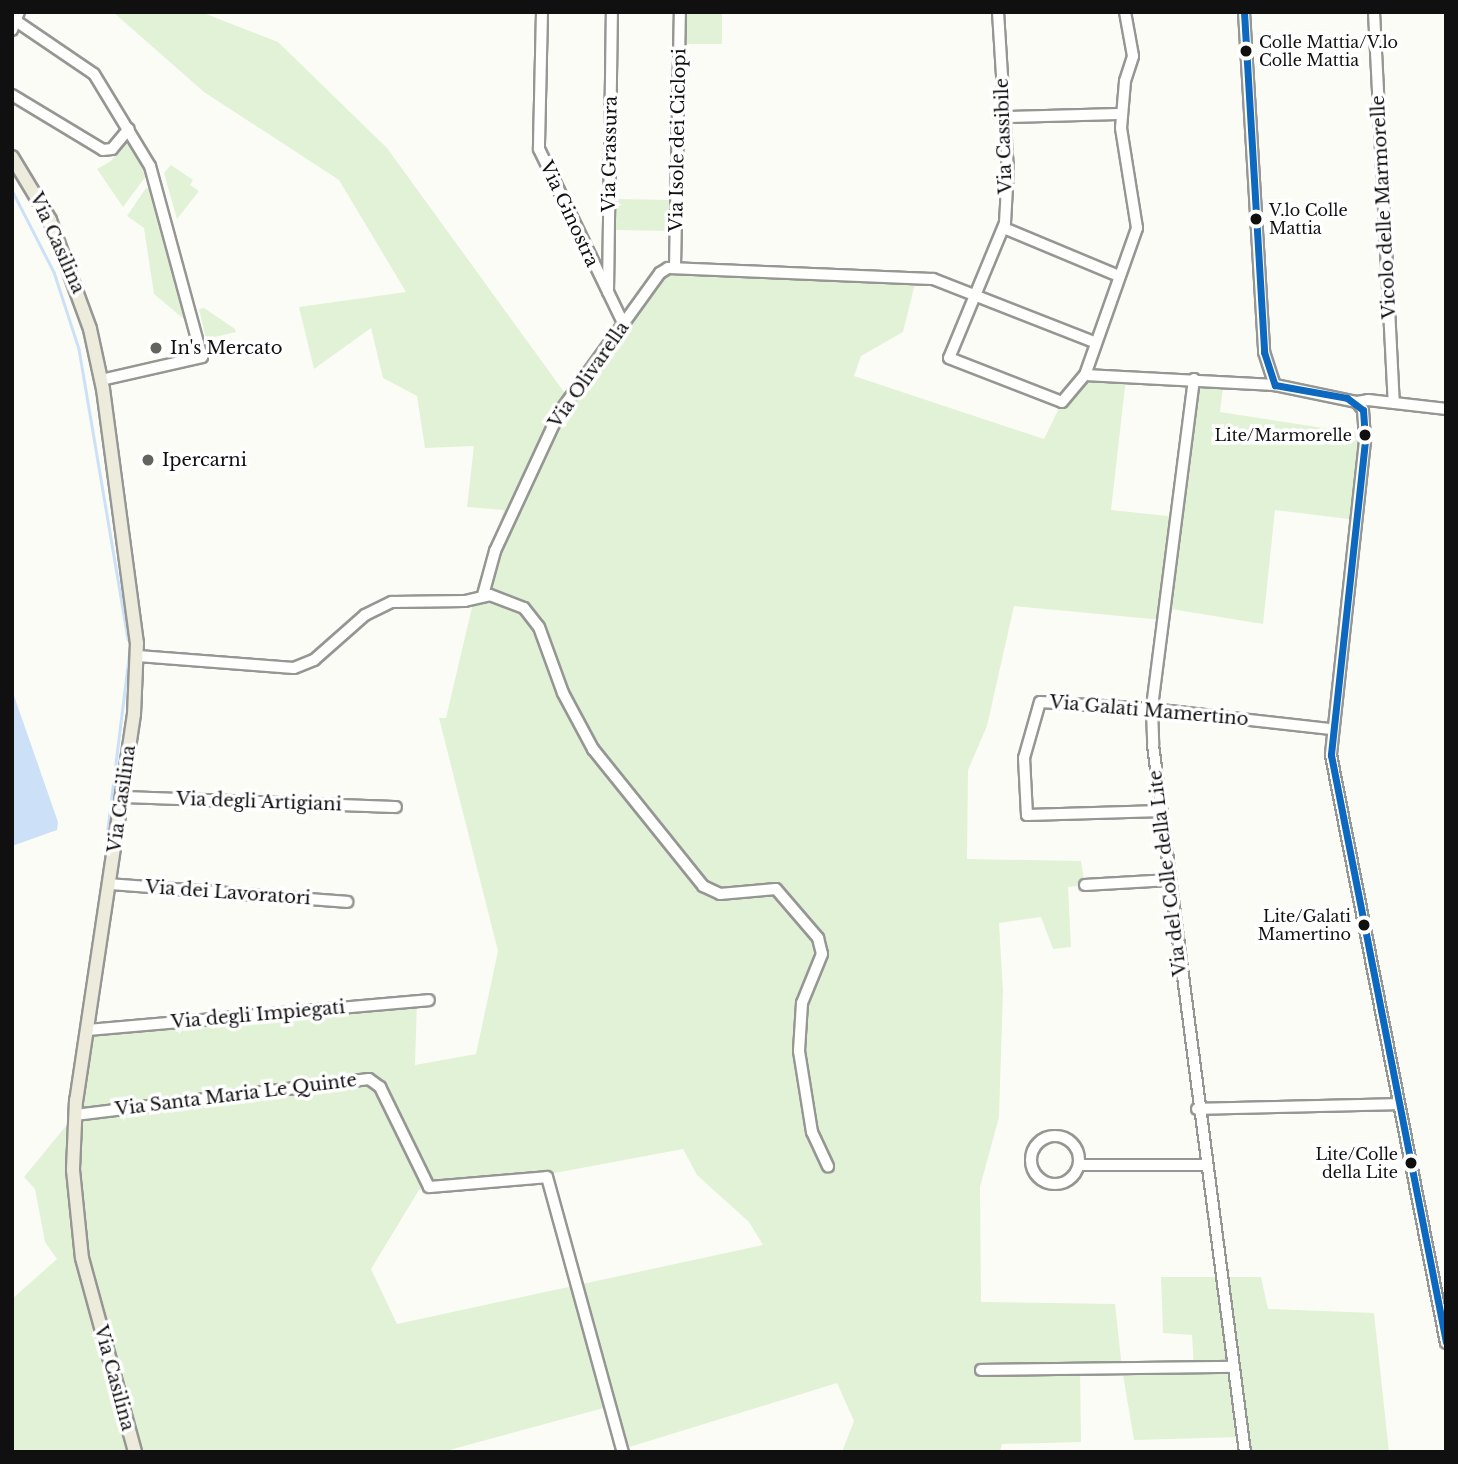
<!DOCTYPE html>
<style>
body{margin:0}
#map{position:relative;width:1458px;height:1464px;overflow:hidden;background:#fcfcf6;font-family:"Libre Baskerville",serif}
div>[style]{position:absolute}
.green>*{inset:0;background:#e2f2d6;transform-origin:0 0}
.water>*{inset:0;background:#cce1f7}
.stream>*{height:2.5px;margin:-1.25px;padding:0 1.25px;transform-origin:1.25px;border-radius:1.25px;background:#cce1f7}
.roads{filter:drop-shadow(2px 0 #969694) drop-shadow(-2px 0 #969694) drop-shadow(0 2px #969694) drop-shadow(0 -2px #969694)}
.minor>*{height:10px;margin:-5px;padding:0 5px;transform-origin:5px;border-radius:5px;background:#fffffe}
.minor>.ring{margin:-5px;padding:0;box-sizing:content-box;background:none;border:10px solid #fffffe;border-radius:50%}
.major>*{height:12px;margin:-6px;padding:0 6px;transform-origin:6px;border-radius:6px;background:#edebdb}
.bus-1>*{height:7px;margin:-3.5px;padding:0 3.5px;transform-origin:3.5px;border-radius:3.5px;background:#0c69bf}
.dots>*{width:19px;height:19px;translate:-50% -50%;box-sizing:border-box;border:4px solid #fff;border-radius:50%}
span{translate:-50% -50%;white-space:nowrap;text-align:center;line-height:1.15;-webkit-text-stroke:7px #fff;paint-order:stroke}
.bus-label{font-size:16px;color:#101010}
.left{translate:0 -50%;text-align:left}
.right{translate:-100% -50%;text-align:right}
.street-label{font-size:18px;color:#101010}
.poi-label{font-size:18px;color:#101010}
.frame{position:absolute;inset:0;border:14px solid #101010;pointer-events:none}
</style>
<div id="map">
<div class="green">
<i style="clip-path:polygon(evenodd,113px 12px,201px 12px,278px 42px,387px 148px,567px 396px,660px 273px,675px 267px,916px 280px,903px 332px,861px 356px,854px 376px,1044px 439px,1062px 402px,1085px 375px,1126px 378px,1111px 510px,1177px 517px,1194px 379px,1224px 381px,1220px 412px,1369px 435px,1357px 520px,1275px 510px,1263px 624px,1165px 608px,1163px 620px,1014px 606px,987px 726px,968px 770px,967px 859px,1081px 861px,1085px 885px,1068px 887px,1071px 947px,1053px 949px,1041px 917px,999px 923px,1003px 992px,999px 1117px,980px 1187px,981px 1302px,1115px 1304px,1122px 1368px,1194px 1367px,1192px 1335px,1163px 1333px,1161px 1277px,1261px 1277px,1268px 1309px,1374px 1313px,1389px 1452px,1245px 1452px,1243px 1437px,1134px 1440px,1122px 1369px,1080px 1369px,1081px 1442px,1002px 1444px,1000px 1452px,842px 1452px,854px 1421px,837px 1383px,623px 1449px,611px 1406px,442px 1452px,12px 1452px,12px 1299px,57px 1259px,45px 1242px,35px 1189px,24px 1177px,75px 1115px,94px 1031px,417px 1002px,415px 1065px,476px 1054px,498px 951px,439px 718px,446px 718px,477px 586px,504px 510px,467px 507px,474px 446px,425px 448px,417px 396px,383px 378px,371px 328px,314px 369px,299px 307px,406px 292px,339px 180px,204px 92px,113px 12px,683px 1149px,697px 1175px,749px 1222px,763px 1245px,397px 1324px,371px 1269px,419px 1190px,544px 1175px,683px 1149px)"></i>
<i style="left:685px;top:12px;width:37px;height:32px"></i>
<i style="clip-path:polygon(126px 140px,146px 176px,123px 207px,97px 169px,111px 161px)"></i>
<i style="clip-path:polygon(171px 165px,193px 180px,190px 185px,199px 191px,177px 219px,164px 173px)"></i>
<i style="clip-path:polygon(146px 188px,151px 189px,156px 201px,185px 320px,154px 294px,144px 228px,127px 216px)"></i>
<i style="left:614px;top:199px;width:60px;height:31px;rotate:1deg"></i>
<i style="clip-path:polygon(204px 308px,235px 329px,236px 332px,206px 339px,199px 309px)"></i>
</div>
<div class="water">
<i style="clip-path:polygon(12px 690px,58px 822px,57px 830px,12px 846px)"></i>
</div>
<div class="stream">
<i style="left:12px;top:190px;width:92px;rotate:62.9deg"></i>
<i style="left:54px;top:272px;width:81px;rotate:72deg"></i>
<i style="left:79px;top:349px;width:294px;rotate:80.4deg"></i>
<i style="left:106px;top:841px;width:187px;rotate:-83deg"></i>
</div>
<div class="roads">
<div class="minor">
<i style="left:542px;top:12px;width:137px;rotate:91.3deg"></i>
<i style="left:539px;top:149px;width:195px;rotate:64.2deg"></i>
<i style="left:998px;top:12px;width:157px;rotate:86.4deg"></i>
<i style="left:1008px;top:169px;width:54px;rotate:93.2deg"></i>
<i style="left:1005px;top:223px;width:146px;rotate:112.5deg"></i>
<i style="left:949px;top:358px;width:121px;rotate:21.3deg"></i>
<i style="left:1062px;top:402px;width:35px;rotate:-50deg"></i>
<i style="left:1085px;top:375px;width:156px;rotate:-70.5deg"></i>
<i style="left:1137px;top:228px;width:101px;rotate:-99.1deg"></i>
<i style="left:1121px;top:128px;width:47px;rotate:-85.1deg"></i>
<i style="left:1125px;top:81px;width:26px;rotate:-72deg"></i>
<i style="left:1133px;top:56px;width:45px;rotate:-100.3deg"></i>
<i style="left:1244px;top:12px;width:341px;rotate:86.6deg"></i>
<i style="left:1264px;top:352px;width:35px;rotate:72deg"></i>
<i style="left:1374px;top:12px;width:391px;rotate:87.1deg"></i>
<i style="left:16px;top:21px;width:94px;rotate:34.2deg"></i>
<i style="left:94px;top:74px;width:108px;rotate:58.7deg"></i>
<i style="left:150px;top:166px;width:198px;rotate:74.8deg"></i>
<i style="left:202px;top:357px;width:104px;rotate:167.2deg"></i>
<i style="left:12px;top:30px;width:19px;rotate:-69deg"></i>
<i style="left:12px;top:95px;width:106px;rotate:31.1deg"></i>
<i style="left:103px;top:150px;width:9px;rotate:-6deg"></i>
<i style="left:112px;top:149px;width:26px;rotate:-50deg"></i>
<i style="left:1005px;top:117px;width:117px;rotate:-1.5deg"></i>
<i style="left:1004px;top:228px;width:125px;rotate:22.7deg"></i>
<i style="left:675px;top:267px;width:255px;rotate:-88.9deg"></i>
<i style="left:608px;top:292px;width:280px;rotate:-89.2deg"></i>
<i style="left:1085px;top:375px;width:190px;rotate:3deg"></i>
<i style="left:1275px;top:385px;width:84px;rotate:11.7deg"></i>
<i style="left:1357px;top:402px;width:11px;rotate:-10deg"></i>
<i style="left:1368px;top:400px;width:79px;rotate:6.6deg"></i>
<i style="left:1194px;top:379px;width:333px;rotate:97.3deg"></i>
<i style="left:1152px;top:709px;width:36px;rotate:88deg"></i>
<i style="left:1153px;top:745px;width:713px;rotate:82.59deg"></i>
<i style="left:1357px;top:402px;width:10px;rotate:53deg"></i>
<i style="left:1363px;top:410px;width:31px;rotate:86deg"></i>
<i style="left:1365px;top:441px;width:316px;rotate:96.2deg"></i>
<i style="left:1331px;top:755px;width:599px;rotate:78.93deg"></i>
<i style="left:483px;top:595px;width:46px;rotate:-74.7deg"></i>
<i style="left:495px;top:551px;width:152px;rotate:-65.1deg"></i>
<i style="left:559px;top:413px;width:173px;rotate:-54.2deg"></i>
<i style="left:660px;top:273px;width:9px;rotate:-32deg"></i>
<i style="left:668px;top:268px;width:265px;rotate:2.4deg"></i>
<i style="left:933px;top:279px;width:173px;rotate:21.4deg"></i>
<i style="left:138px;top:656px;width:156px;rotate:4.4deg"></i>
<i style="left:294px;top:668px;width:22px;rotate:-22deg"></i>
<i style="left:314px;top:660px;width:68px;rotate:-41.4deg"></i>
<i style="left:365px;top:615px;width:30px;rotate:-26deg"></i>
<i style="left:392px;top:602px;width:73px;rotate:-0.8deg"></i>
<i style="left:465px;top:601px;width:26px;rotate:-13deg"></i>
<i style="left:490px;top:595px;width:36px;rotate:21deg"></i>
<i style="left:524px;top:608px;width:24px;rotate:52deg"></i>
<i style="left:539px;top:627px;width:70px;rotate:70deg"></i>
<i style="left:563px;top:693px;width:64px;rotate:61.8deg"></i>
<i style="left:593px;top:749px;width:176px;rotate:51.2deg"></i>
<i style="left:703px;top:886px;width:19px;rotate:25deg"></i>
<i style="left:720px;top:894px;width:56px;rotate:-5.1deg"></i>
<i style="left:776px;top:889px;width:65px;rotate:49.4deg"></i>
<i style="left:818px;top:938px;width:16px;rotate:76deg"></i>
<i style="left:822px;top:954px;width:53px;rotate:112.2deg"></i>
<i style="left:802px;top:1003px;width:48px;rotate:93.6deg"></i>
<i style="left:799px;top:1051px;width:82px;rotate:80.9deg"></i>
<i style="left:812px;top:1132px;width:38px;rotate:65deg"></i>
<i style="left:123px;top:797px;width:273px;rotate:2.1deg"></i>
<i style="left:1162px;top:811px;width:135px;rotate:178.3deg"></i>
<i style="left:1027px;top:815px;width:57px;rotate:-93deg"></i>
<i style="left:1024px;top:758px;width:58px;rotate:-74.1deg"></i>
<i style="left:1040px;top:702px;width:112px;rotate:3.6deg"></i>
<i style="left:1152px;top:709px;width:180px;rotate:6.4deg"></i>
<i style="left:109px;top:884px;width:239px;rotate:4.3deg"></i>
<i style="left:1085px;top:885px;width:84px;rotate:-3.4deg"></i>
<i style="left:87px;top:1030px;width:343px;rotate:-5deg"></i>
<i style="left:1197px;top:1109px;width:201px;rotate:-1.4deg"></i>
<i style="left:75px;top:1115px;width:296px;rotate:-7deg"></i>
<i style="left:369px;top:1079px;width:14px;rotate:36deg"></i>
<i style="left:380px;top:1087px;width:111px;rotate:63.9deg"></i>
<i style="left:429px;top:1187px;width:118px;rotate:-4.8deg"></i>
<i style="left:547px;top:1177px;width:285px;rotate:74.6deg"></i>
<i class="ring" style="left:1031px;top:1136px;width:38px;height:38px"></i>
<i style="left:1079px;top:1165px;width:126px"></i>
<i style="left:981px;top:1370px;width:252px;rotate:-0.7deg"></i>
</div>
<div class="major">
<i style="left:12px;top:157px;width:74px;rotate:58.9deg"></i>
<i style="left:50px;top:220px;width:116px;rotate:69.8deg"></i>
<i style="left:90px;top:329px;width:61px;rotate:77.8deg"></i>
<i style="left:103px;top:389px;width:256px;rotate:82.4deg"></i>
<i style="left:137px;top:643px;width:71px;rotate:92.4deg"></i>
<i style="left:134px;top:714px;width:390px;rotate:98.5deg"></i>
<i style="left:76px;top:1100px;width:70px;rotate:92.5deg"></i>
<i style="left:73px;top:1170px;width:88px;rotate:84.2deg"></i>
<i style="left:82px;top:1258px;width:201px;rotate:74.7deg"></i>
</div>
</div>
<div class="bus-1">
<i style="left:1244px;top:12px;width:341px;rotate:86.6deg"></i>
<i style="left:1264px;top:352px;width:35px;rotate:72deg"></i>
<i style="left:1275px;top:385px;width:73px;rotate:10.2deg"></i>
<i style="left:1347px;top:398px;width:20px;rotate:37deg"></i>
<i style="left:1363px;top:410px;width:31px;rotate:86deg"></i>
<i style="left:1365px;top:441px;width:316px;rotate:96.2deg"></i>
<i style="left:1331px;top:755px;width:598px;rotate:78.92deg"></i>
</div>
<div class="dots">
<i style="left:1246px;top:51px;background:#101010"></i>
<i style="left:1256px;top:219px;background:#101010"></i>
<i style="left:156px;top:348px;background:#636360"></i>
<i style="left:1365px;top:435px;background:#101010"></i>
<i style="left:148px;top:460px;background:#636360"></i>
<i style="left:1364px;top:925px;background:#101010"></i>
<i style="left:1411px;top:1163px;background:#101010"></i>
</div>
<div class="bus-label">
<span class="left" style="left:1259px;top:51px">Colle Mattia/V.lo<br>Colle Mattia</span>
<span class="left" style="left:1269px;top:219px">V.lo Colle<br>Mattia</span>
<span class="right" style="left:1352px;top:435px">Lite/Marmorelle</span>
<span class="right" style="left:1351px;top:925px">Lite/Galati<br>Mamertino</span>
<span class="right" style="left:1398px;top:1163px">Lite/Colle<br>della Lite</span>
</div>
<div class="street-label">
<span style="left:1004px;top:136px;rotate:-92deg">Via Cassibile</span>
<span style="left:678px;top:140px;rotate:-89deg">Via Isole dei Ciclopi</span>
<span style="left:610px;top:154px;rotate:-89deg">Via Grassura</span>
<span style="left:1384px;top:207px;rotate:-93deg">Vicolo delle Marmorelle</span>
<span style="left:569px;top:214px;rotate:65deg">Via Ginostra</span>
<span style="left:57px;top:243px;rotate:66deg">Via Casilina</span>
<span style="left:589px;top:375px;rotate:-55deg">Via Olivarella</span>
<span style="left:1149px;top:711px;rotate:5deg">Via Galati Mamertino</span>
<span style="left:122px;top:799px;rotate:-82deg">Via Casilina</span>
<span style="left:259px;top:802px;rotate:2deg">Via degli Artigiani</span>
<span style="left:1168px;top:873px;rotate:-97deg">Via del Colle della Lite</span>
<span style="left:228px;top:893px;rotate:4deg">Via dei Lavoratori</span>
<span style="left:258px;top:1015px;rotate:-5deg">Via degli Impiegati</span>
<span style="left:236px;top:1095px;rotate:-7deg">Via Santa Maria Le Quinte</span>
<span style="left:114px;top:1378px;rotate:75deg">Via Casilina</span>
</div>
<div class="poi-label">
<span class="left" style="left:170px;top:348px">In's Mercato</span>
<span class="left" style="left:162px;top:460px">Ipercarni</span>
</div>
<div class="frame"></div>
</div>
